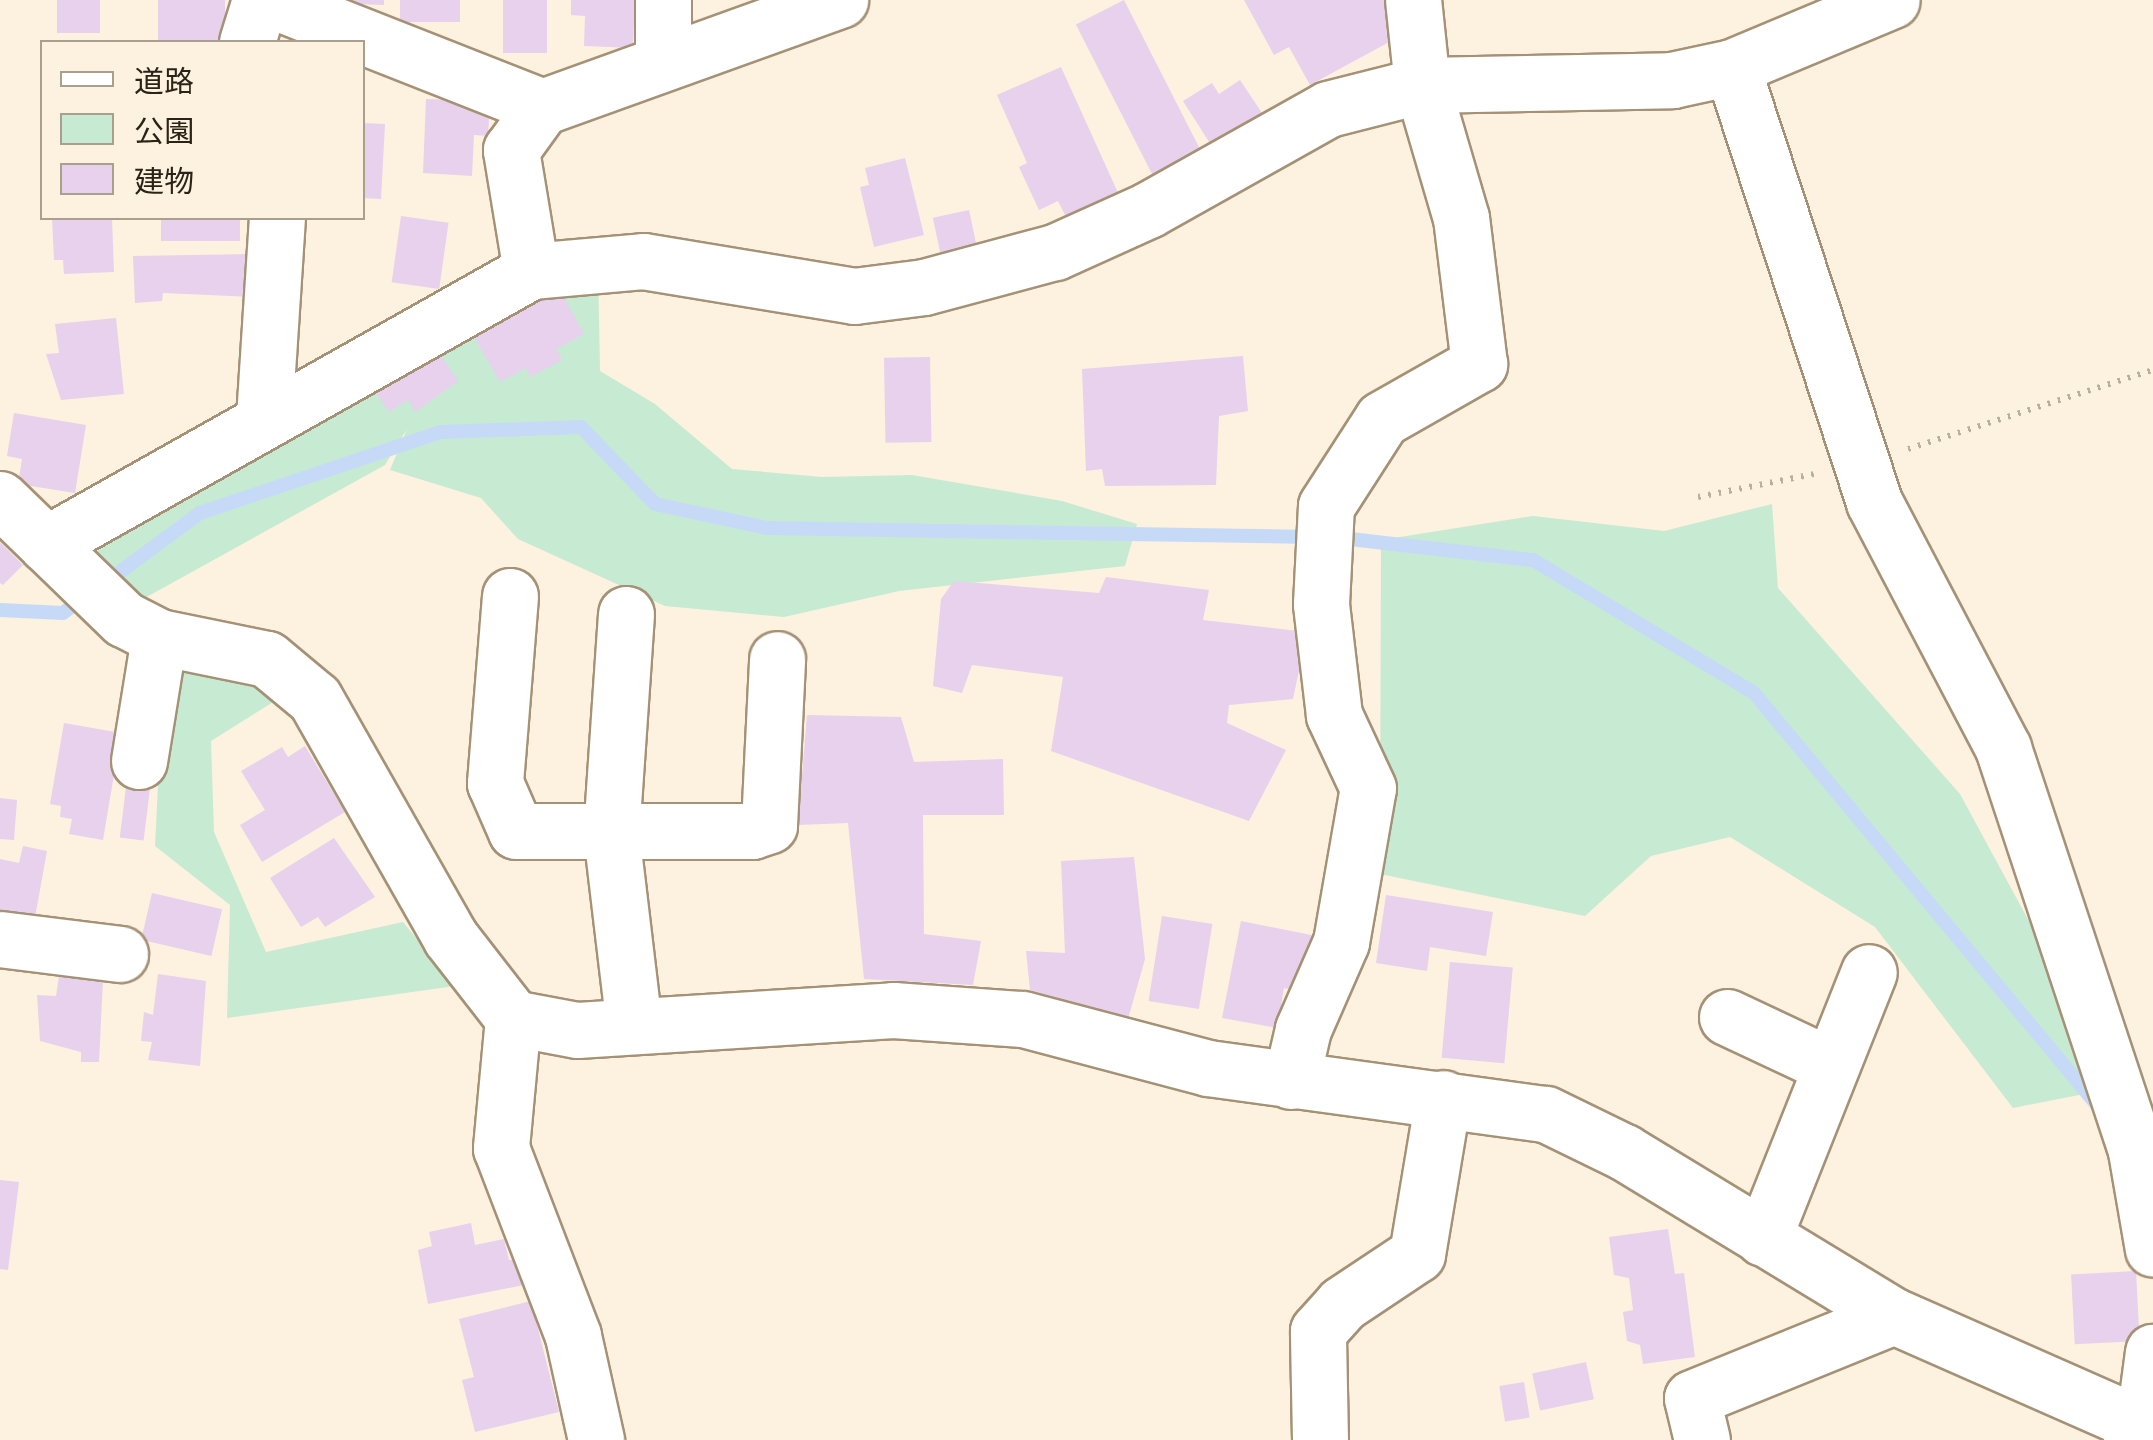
<!DOCTYPE html>
<meta charset="utf-8">
<style>
body{margin:0}
#map{position:relative;width:2153px;height:1440px;overflow:hidden;background:#fdf1df;font-family:Lora,"Noto Sans JP",serif}
div>[style]{position:absolute}
.green>*{inset:0;background:#c7ead3}
.stream>*{height:14px;margin:-7px;padding:0 7px;transform-origin:7px;border-radius:7px;background:#c6daf8}
.building>*{inset:0;background:#e7d1ed;transform-origin:0 0}
.path>*{height:6px;margin-top:-3px;transform-origin:0;background:repeating-linear-gradient(90deg,#b9ae9f 0 2.5px,transparent 0 10.5px)}
.roads{filter:drop-shadow(2px 0 #a59276) drop-shadow(-2px 0 #a59276) drop-shadow(0 2px #a59276) drop-shadow(0 -2px #a59276)}
.minor>*{height:55px;margin:-27.5px;padding:0 27.5px;transform-origin:27.5px;border-radius:27.5px;background:#fff}
span{translate:-50% -50%;white-space:nowrap;text-align:center;line-height:1.15;-webkit-text-stroke:10px #fdf1df;paint-order:stroke}
.legend{position:absolute;left:40px;top:40px;width:325px;height:180px;box-sizing:border-box;background:#fdf1df;border:2px solid #a99f8f;margin:0;padding:12px 18px;list-style:none;font-size:30px;color:#2b2318}
.legend li{display:flex;align-items:center;gap:20px;height:50px}
.legend b{width:50px;border:2px solid #a99f8f}
</style>
<div id="map">
<div class="green">
<i style="clip-path:polygon(598px 268px,600px 371px,655px 404px,732px 469px,822px 477px,912px 475px,1062px 501px,1137px 524px,1125px 566px,899px 591px,784px 617px,665px 606px,518px 539px,481px 498px,390px 470px,407px 429px,385px 465px,134px 604px,87px 557px,535px 288px)"></i>
<i style="clip-path:polygon(1772px 504px,1778px 588px,1960px 794px,2062px 982px,2084px 1094px,2013px 1108px,1875px 927px,1730px 837px,1651px 856px,1585px 916px,1380px 874px,1381px 540px,1533px 516px,1664px 531px)"></i>
<i style="clip-path:polygon(180px 665px,286px 694px,211px 741px,214px 832px,266px 952px,403px 922px,455px 986px,227px 1018px,230px 905px,155px 846px,159px 766px)"></i>
</div>
<div class="stream">
<i style="left:1333px;top:537px;width:201px;rotate:6.6deg"></i>
<i style="left:1533px;top:560px;width:258px;rotate:31deg"></i>
<i style="left:1754px;top:693px;width:544px;rotate:50.22deg"></i>
<i style="left:105px;top:583px;width:118px;rotate:-36.4deg"></i>
<i style="left:200px;top:513px;width:254px;rotate:-18.6deg"></i>
<i style="left:441px;top:432px;width:140px;rotate:-2deg"></i>
<i style="left:581px;top:427px;width:107px;rotate:46.1deg"></i>
<i style="left:655px;top:504px;width:115px;rotate:12.1deg"></i>
<i style="left:767px;top:528px;width:545px;rotate:0.95deg"></i>
<i style="left:0;top:610px;width:63px;rotate:2.7deg"></i>
<i style="left:63px;top:613px;width:25px;rotate:-37deg"></i>
</div>
<div class="building">
<i style="left:57px;top:0;width:43px;height:33px"></i>
<i style="left:158px;top:0;width:67px;height:41px"></i>
<i style="clip-path:polygon(327px 0,384px 0,384px 5px,327px 3px)"></i>
<i style="left:400px;top:0;width:60px;height:22px"></i>
<i style="left:503px;top:0;width:44px;height:53px"></i>
<i style="clip-path:polygon(571px 0,635px 0,633px 48px,584px 46px,585px 16px,571px 15px)"></i>
<i style="left:1124px;top:0;width:172px;height:54px;rotate:63deg"></i>
<i style="clip-path:polygon(1244px 0,1400px 0,1404px 34px,1310px 85px,1289px 47px,1274px 55px)"></i>
<i style="clip-path:polygon(1061px 67px,1119px 195px,1067px 219px,1058px 201px,1039px 210px,1019px 167px,1027px 163px,997px 95px)"></i>
<i style="clip-path:polygon(1240px 80px,1262px 113px,1211px 145px,1183px 101px,1212px 83px,1219px 94px)"></i>
<i style="clip-path:polygon(426px 99px,490px 101px,488px 136px,474px 135px,472px 176px,423px 173px)"></i>
<i style="clip-path:polygon(362px 123px,385px 124px,381px 199px,362px 198px)"></i>
<i style="clip-path:polygon(905px 158px,924px 235px,874px 247px,860px 187px,869px 185px,865px 168px)"></i>
<i style="left:969px;top:210px;width:38px;height:37px;rotate:78deg"></i>
<i style="left:401px;top:216px;width:48px;height:67px;rotate:8deg"></i>
<i style="clip-path:polygon(52px 218px,112px 218px,114px 272px,64px 274px,63px 260px,54px 260px)"></i>
<i style="left:161px;top:218px;width:79px;height:23px"></i>
<i style="clip-path:polygon(255px 254px,254px 297px,163px 293px,162px 301px,135px 303px,133px 256px)"></i>
<i style="clip-path:polygon(559px 288px,584px 334px,556px 349px,562px 360px,530px 377px,526px 368px,500px 382px,473px 335px)"></i>
<i style="clip-path:polygon(116px 318px,124px 394px,61px 400px,46px 354px,59px 353px,55px 324px)"></i>
<i style="clip-path:polygon(437px 349px,458px 381px,415px 412px,408px 400px,389px 412px,374px 390px)"></i>
<i style="clip-path:polygon(1243px 356px,1248px 411px,1219px 416px,1216px 485px,1105px 486px,1102px 469px,1086px 471px,1082px 369px)"></i>
<i style="left:930px;top:357px;width:85px;height:46px;rotate:89deg"></i>
<i style="clip-path:polygon(14px 413px,86px 425px,75px 493px,18px 484px,22px 459px,7px 456px)"></i>
<i style="clip-path:polygon(0 542px,23px 565px,3px 585px,0 583px)"></i>
<i style="clip-path:polygon(1106px 577px,1209px 590px,1203px 620px,1307px 632px,1293px 699px,1229px 705px,1227px 723px,1286px 750px,1249px 821px,1051px 751px,1063px 677px,972px 665px,962px 693px,933px 686px,941px 599px,954px 581px,1099px 593px)"></i>
<i style="clip-path:polygon(807px 715px,901px 717px,914px 762px,1003px 759px,1004px 815px,923px 815px,924px 934px,981px 941px,973px 985px,864px 979px,848px 823px,798px 825px)"></i>
<i style="clip-path:polygon(64px 723px,121px 733px,103px 840px,69px 834px,72px 819px,60px 817px,61px 806px,50px 804px)"></i>
<i style="clip-path:polygon(305px 746px,345px 812px,262px 862px,240px 825px,265px 810px,241px 771px,282px 747px,288px 757px)"></i>
<i style="left:126px;top:787px;width:24px;height:51px;rotate:7deg"></i>
<i style="clip-path:polygon(0 798px,17px 800px,14px 840px,0 839px)"></i>
<i style="clip-path:polygon(334px 838px,375px 897px,325px 927px,318px 917px,301px 927px,270px 878px)"></i>
<i style="clip-path:polygon(23px 846px,47px 851px,34px 923px,0 910px,0 859px,19px 863px)"></i>
<i style="clip-path:polygon(1134px 857px,1145px 959px,1128px 1019px,1030px 990px,1026px 951px,1065px 953px,1061px 861px)"></i>
<i style="left:152px;top:893px;width:72px;height:48px;rotate:13deg"></i>
<i style="clip-path:polygon(1386px 895px,1493px 912px,1486px 956px,1430px 947px,1427px 971px,1376px 963px)"></i>
<i style="left:1162px;top:916px;width:51px;height:86px;rotate:9deg"></i>
<i style="clip-path:polygon(1241px 921px,1316px 936px,1305px 993px,1284px 988px,1277px 1028px,1222px 1018px)"></i>
<i style="left:1450px;top:962px;width:63px;height:96px;rotate:5deg"></i>
<i style="clip-path:polygon(158px 974px,206px 981px,200px 1066px,148px 1060px,152px 1042px,141px 1041px,144px 1012px,153px 1015px)"></i>
<i style="clip-path:polygon(59px 976px,103px 980px,99px 1062px,81px 1062px,81px 1052px,40px 1041px,37px 995px,56px 996px)"></i>
<i style="clip-path:polygon(0 1180px,19px 1182px,8px 1270px,0 1269px)"></i>
<i style="clip-path:polygon(471px 1223px,475px 1245px,504px 1239px,509px 1260px,519px 1259px,524px 1285px,428px 1304px,418px 1250px,432px 1246px,429px 1232px)"></i>
<i style="clip-path:polygon(1668px 1229px,1675px 1274px,1684px 1273px,1695px 1357px,1643px 1364px,1640px 1345px,1627px 1341px,1623px 1312px,1633px 1310px,1629px 1278px,1614px 1275px,1609px 1237px)"></i>
<i style="left:2136px;top:1271px;width:70px;height:65px;rotate:87deg"></i>
<i style="clip-path:polygon(531px 1301px,559px 1412px,475px 1432px,462px 1380px,474px 1377px,459px 1319px)"></i>
<i style="left:1586px;top:1362px;width:38px;height:55px;rotate:78deg"></i>
<i style="left:1524px;top:1382px;width:36px;height:25px;rotate:81deg"></i>
</div>
<div class="path">
<i style="left:1908px;top:449px;width:257px;rotate:-17.9deg"></i>
<i style="left:1698px;top:497px;width:118px;rotate:-11.2deg"></i>
</div>
<div class="roads">
<div class="minor">
<i style="left:271px;top:0;width:291px;rotate:21.5deg"></i>
<i style="left:247px;top:42px;width:44px;rotate:-72.8deg"></i>
<i style="left:663px;top:62px;width:62px;rotate:-90deg"></i>
<i style="left:1732px;top:67px;width:458px;rotate:71.9deg"></i>
<i style="left:1874px;top:502px;width:278px;rotate:62.3deg"></i>
<i style="left:2003px;top:748px;width:424px;rotate:71.7deg"></i>
<i style="left:2136px;top:1151px;width:99px;rotate:80.2deg"></i>
<i style="left:531px;top:271px;width:112px;rotate:-5.1deg"></i>
<i style="left:643px;top:261px;width:214px;rotate:9.4deg"></i>
<i style="left:854px;top:296px;width:71px;rotate:-7.3deg"></i>
<i style="left:924px;top:287px;width:136px;rotate:-15deg"></i>
<i style="left:1055px;top:252px;width:102px;rotate:-24.3deg"></i>
<i style="left:1148px;top:210px;width:206px;rotate:-29.3deg"></i>
<i style="left:1328px;top:109px;width:97px;rotate:-14.3deg"></i>
<i style="left:1422px;top:85px;width:250px;rotate:-1.1deg"></i>
<i style="left:1672px;top:80px;width:61px;rotate:-12.2deg"></i>
<i style="left:1732px;top:67px;width:173px;rotate:-22.7deg"></i>
<i style="left:264px;top:418px;width:200px;rotate:-86.3deg"></i>
<i style="left:0;top:499px;width:173px;rotate:44.1deg"></i>
<i style="left:124px;top:619px;width:39px;rotate:27deg"></i>
<i style="left:159px;top:637px;width:110px;rotate:11.5deg"></i>
<i style="left:267px;top:659px;width:62px;rotate:39.8deg"></i>
<i style="left:315px;top:699px;width:274px;rotate:60.4deg"></i>
<i style="left:450px;top:937px;width:103px;rotate:52.1deg"></i>
<i style="left:513px;top:1018px;width:65px;rotate:10.6deg"></i>
<i style="left:577px;top:1030px;width:317px;rotate:-3.6deg"></i>
<i style="left:893px;top:1010px;width:130px;rotate:4deg"></i>
<i style="left:1023px;top:1019px;width:191px;rotate:14.8deg"></i>
<i style="left:1208px;top:1068px;width:341px;rotate:7.8deg"></i>
<i style="left:1546px;top:1114px;width:87px;rotate:26deg"></i>
<i style="left:1624px;top:1152px;width:316px;rotate:31.3deg"></i>
<i style="left:1894px;top:1316px;width:283px;rotate:23.8deg"></i>
<i style="left:46px;top:544px;width:557px;rotate:-29.37deg"></i>
<i style="left:531px;top:271px;width:123px;rotate:-99.4deg"></i>
<i style="left:511px;top:150px;width:53px;rotate:-54.2deg"></i>
<i style="left:542px;top:107px;width:317px;rotate:-19.8deg"></i>
<i style="left:510px;top:596px;width:188px;rotate:94.6deg"></i>
<i style="left:495px;top:783px;width:52px;rotate:66.4deg"></i>
<i style="left:516px;top:831px;width:236px"></i>
<i style="left:752px;top:831px;width:18px;rotate:-19deg"></i>
<i style="left:769px;top:825px;width:166px;rotate:-87.2deg"></i>
<i style="left:626px;top:614px;width:220px;rotate:93.9deg"></i>
<i style="left:611px;top:833px;width:193px;rotate:83.2deg"></i>
<i style="left:139px;top:761px;width:126px;rotate:-80.8deg"></i>
<i style="left:0;top:939px;width:121px;rotate:7.1deg"></i>
<i style="left:1727px;top:1017px;width:115px;rotate:25.2deg"></i>
<i style="left:513px;top:1018px;width:131px;rotate:95.3deg"></i>
<i style="left:501px;top:1148px;width:201px;rotate:69deg"></i>
<i style="left:573px;top:1336px;width:107px;rotate:77.5deg"></i>
<i style="left:1291px;top:1081px;width:53px;rotate:-77deg"></i>
<i style="left:1303px;top:1029px;width:95px;rotate:-66.4deg"></i>
<i style="left:1341px;top:942px;width:156px;rotate:-80.1deg"></i>
<i style="left:1368px;top:788px;width:81px;rotate:-115deg"></i>
<i style="left:1334px;top:715px;width:112px;rotate:-96.7deg"></i>
<i style="left:1321px;top:604px;width:98px;rotate:-87.1deg"></i>
<i style="left:1326px;top:506px;width:103px;rotate:-57.2deg"></i>
<i style="left:1382px;top:419px;width:112px;rotate:-29.6deg"></i>
<i style="left:1479px;top:364px;width:147px;rotate:-97deg"></i>
<i style="left:1461px;top:218px;width:139px;rotate:-106.3deg"></i>
<i style="left:1422px;top:85px;width:85px;rotate:-96deg"></i>
<i style="left:1763px;top:1238px;width:286px;rotate:-68.3deg"></i>
<i style="left:1320px;top:1440px;width:109px;rotate:-91.1deg"></i>
<i style="left:1318px;top:1331px;width:36px;rotate:-48deg"></i>
<i style="left:1342px;top:1304px;width:90px;rotate:-33.7deg"></i>
<i style="left:1417px;top:1254px;width:158px;rotate:-80.5deg"></i>
<i style="left:1702px;top:1440px;width:43px;rotate:-103.4deg"></i>
<i style="left:1692px;top:1398px;width:218px;rotate:-22.1deg"></i>
<i style="left:2131px;top:1440px;width:18px;rotate:-47deg"></i>
<i style="left:2143px;top:1427px;width:76px;rotate:-82.4deg"></i>
</div>
</div>
<ul class="legend">
<li><b style="height:12px;background:#fff"></b>道路</li>
<li><b style="height:28px;background:#c7ead3"></b>公園</li>
<li><b style="height:28px;background:#e7d1ed"></b>建物</li>
</ul>
</div>
